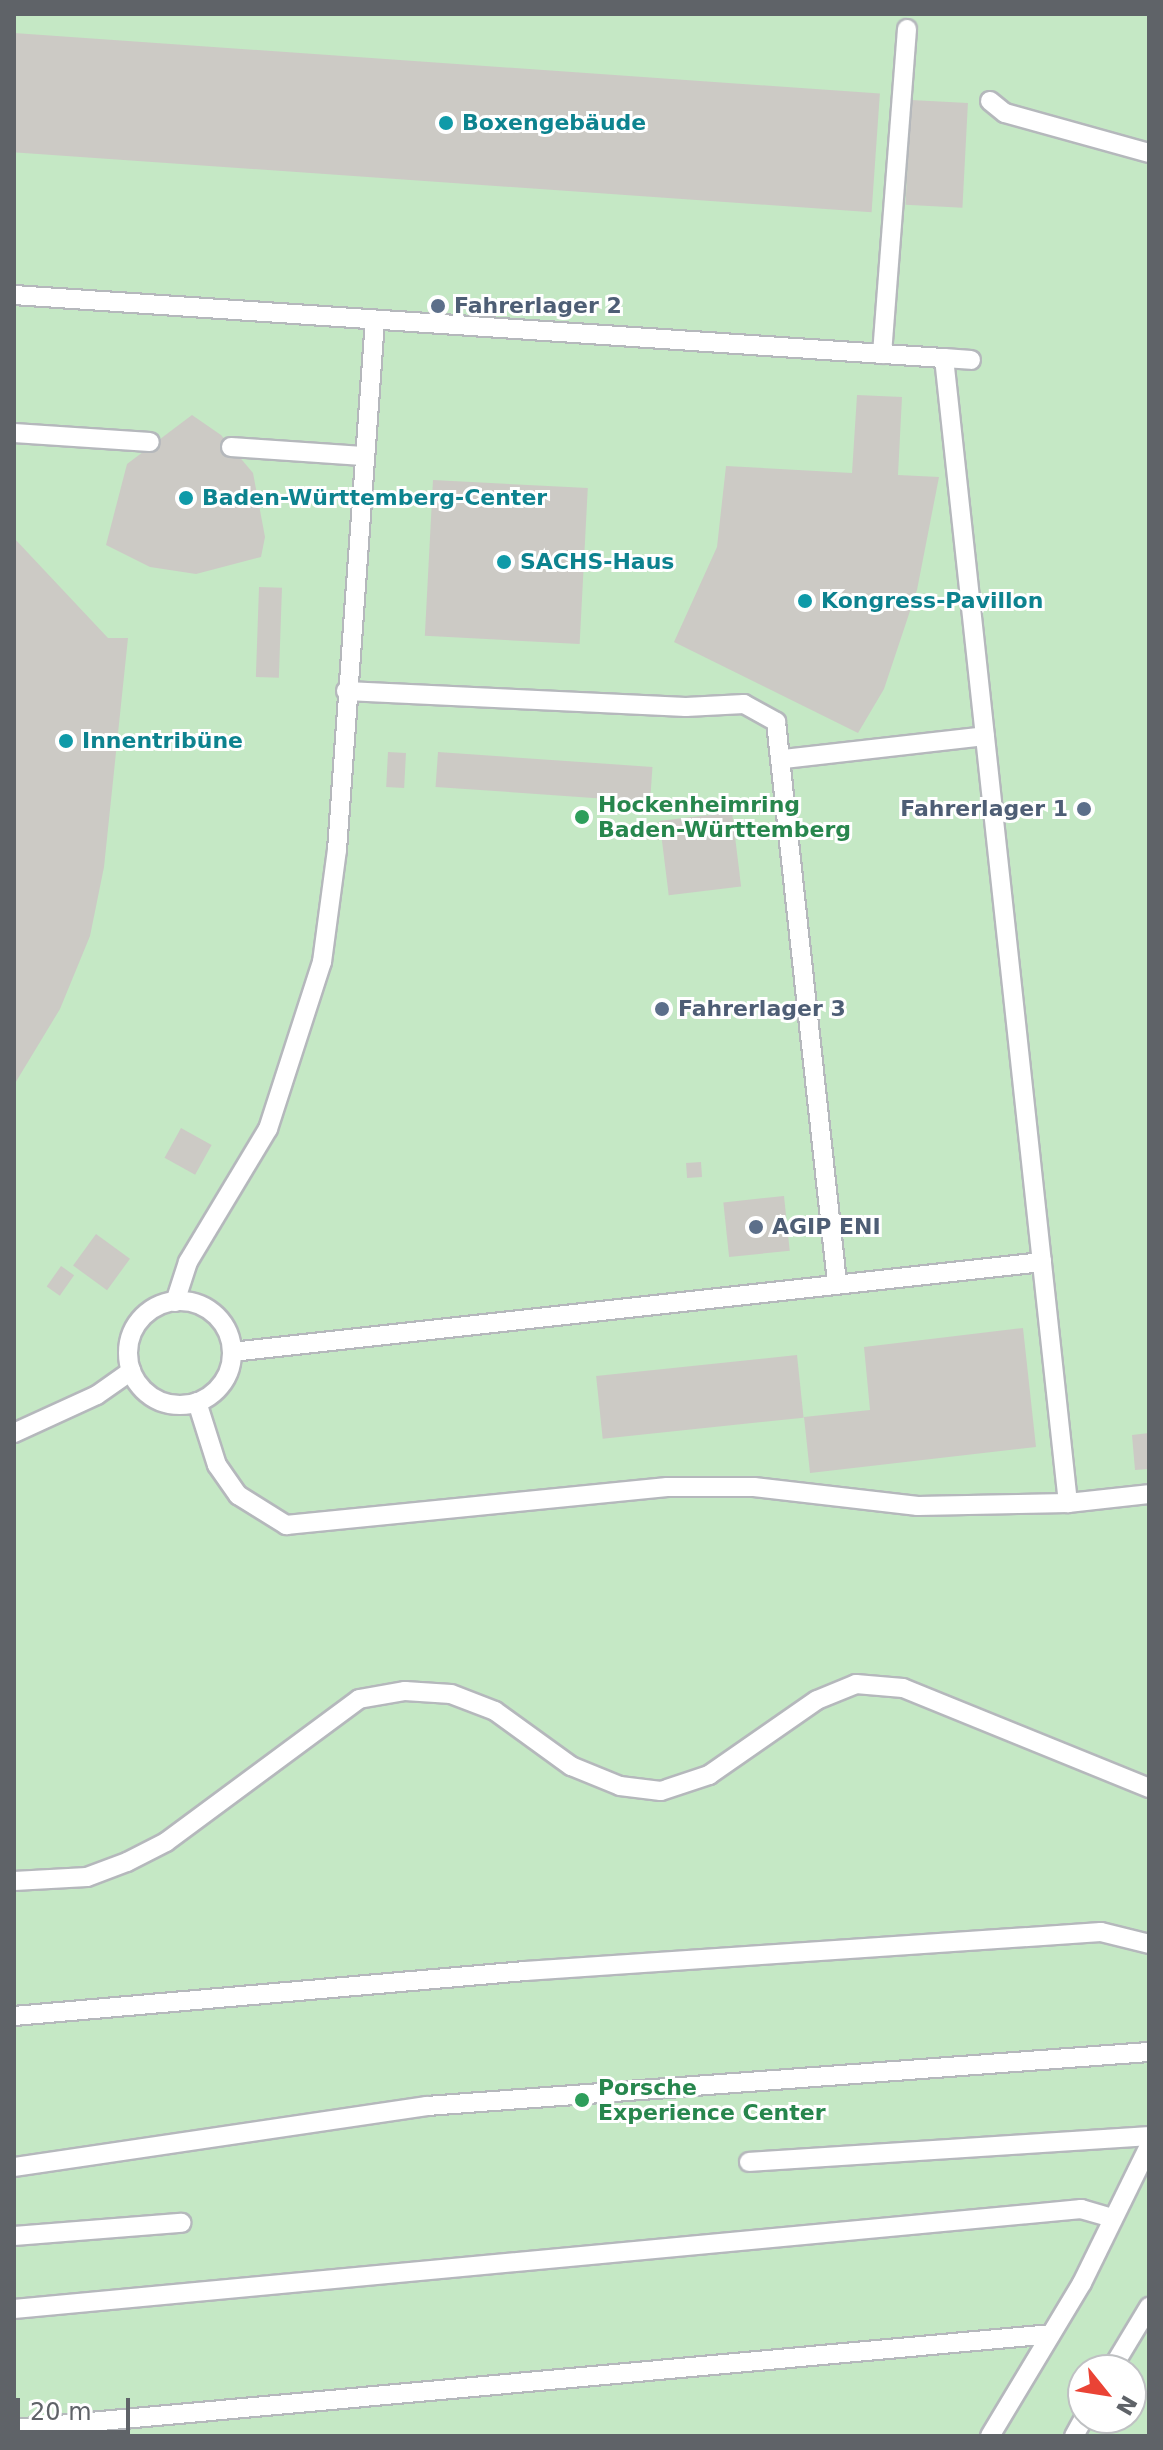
<!DOCTYPE html>
<meta charset="utf-8">
<style>
body{margin:0}
#map{position:relative;width:1163px;height:2450px;overflow:hidden;background:#f1efe8;font-family:"DejaVu Sans",sans-serif}
div>[style]{position:absolute}
.green>*{inset:0;background:#c5e8c5}
.building>*{inset:0;background:#cccac5;transform-origin:0 0}
.roads{filter:drop-shadow(2px 0 #b5b8bc) drop-shadow(-2px 0 #b5b8bc) drop-shadow(0 2px #b5b8bc) drop-shadow(0 -2px #b5b8bc)}
.lane>*{height:18px;margin:-9px;padding:0 9px;transform-origin:9px;border-radius:9px;background:#fff}
.lane>.ring{margin:-9px;padding:0;box-sizing:content-box;background:none;border:18px solid #fff;border-radius:50%}
.dots>*{width:22px;height:22px;translate:-50% -50%;box-sizing:border-box;border:4px solid #fff;border-radius:50%}
span{translate:-50% -50%;white-space:nowrap;text-align:center;line-height:1.15;-webkit-text-stroke:6px #fff;paint-order:stroke}
.culture-label{font-size:22px;color:#0d838f;font-weight:700}
.left{translate:0 -50%;text-align:left}
.service-label{font-size:22px;color:#4e5e75;font-weight:700}
.right{translate:-100% -50%;text-align:right}
.leisure-label{font-size:22px;color:#27864d;font-weight:700}
.frame{position:absolute;inset:0;border:16px solid #5f6368;pointer-events:none}
.north{position:absolute;left:1067px;top:2354px;width:80px;height:80px;box-sizing:border-box;background:#fff;border:2px solid #bfc1c3;border-radius:50%;rotate:120deg;font-size:22px;font-weight:700;line-height:32px;text-align:center;color:#5f6368}
.north::after{content:'';display:block;margin:auto;width:28px;height:36px;background:#ea4335;clip-path:polygon(50% 0,100% 100%,50% 72%,0 100%)}
.scale{position:absolute;left:16px;top:2398px;width:114px;height:36px;box-sizing:border-box;border:4px solid #5f6368;border-top:0;padding-left:10px;font-size:24px;line-height:28px;white-space:nowrap;color:#5f6368;-webkit-text-stroke:6px #fff;paint-order:stroke}
</style>
<div id="map">
<div class="green">
<i style="clip-path:polygon(evenodd,14px 14px,1149px 14px,1149px 2436px,14px 2436px,14px 14px,1083px 2370px,1131px 2370px,1131px 2418px,1083px 2418px,1083px 2370px)"></i>
</div>
<div class="building">
<i style="left:14px;top:33px;width:868px;height:119px;rotate:4deg"></i>
<i style="left:911px;top:100px;width:57px;height:105px;rotate:3deg"></i>
<i style="clip-path:polygon(857px 395px,902px 397px,898px 475px,939px 477px,917px 590px,884px 689px,858px 733px,674px 642px,717px 547px,726px 466px,852px 473px)"></i>
<i style="clip-path:polygon(192px 415px,221px 435px,253px 473px,265px 537px,261px 557px,196px 574px,150px 567px,106px 545px,127px 464px)"></i>
<i style="left:433px;top:480px;width:155px;height:156px;rotate:3deg"></i>
<i style="clip-path:polygon(14px 538px,108px 638px,128px 638px,104px 867px,90px 936px,60px 1009px,14px 1085px)"></i>
<i style="left:259px;top:587px;width:23px;height:90px;rotate:2deg"></i>
<i style="left:388px;top:752px;width:18px;height:35px;rotate:3deg"></i>
<i style="left:438px;top:752px;width:215px;height:35px;rotate:4deg"></i>
<i style="left:732px;top:812px;width:75px;height:73px;rotate:83deg"></i>
<i style="left:181px;top:1128px;width:35px;height:34px;rotate:29deg"></i>
<i style="left:701px;top:1162px;width:15px;height:15px;rotate:86deg"></i>
<i style="left:784px;top:1196px;width:55px;height:61px;rotate:84deg"></i>
<i style="left:96px;top:1234px;width:42px;height:39px;rotate:36deg"></i>
<i style="left:61px;top:1266px;width:16px;height:25px;rotate:35deg"></i>
<i style="clip-path:polygon(1023px 1328px,1036px 1447px,810px 1473px,804px 1417px,870px 1410px,864px 1347px)"></i>
<i style="left:797px;top:1355px;width:63px;height:202px;rotate:84deg"></i>
<i style="clip-path:polygon(1149px 1433px,1149px 1469px,1135px 1470px,1132px 1435px)"></i>
</div>
<div class="roads">
<div class="lane">
<i style="left:990px;top:101px;width:19px;rotate:39deg"></i>
<i style="left:1005px;top:113px;width:149px;rotate:15.5deg"></i>
<i style="left:14px;top:295px;width:932px;rotate:3.88deg"></i>
<i style="left:944px;top:358px;width:1152px;rotate:83.82deg"></i>
<i style="left:1068px;top:1503px;width:81px;rotate:-6.3deg"></i>
<i style="left:882px;top:354px;width:326px;rotate:-85.6deg"></i>
<i style="left:944px;top:358px;width:27px;rotate:4deg"></i>
<i style="left:14px;top:433px;width:136px;rotate:3.8deg"></i>
<i style="left:231px;top:447px;width:132px;rotate:3.9deg"></i>
<i style="left:346px;top:691px;width:340px;rotate:2.7deg"></i>
<i style="left:686px;top:707px;width:58px;rotate:-3deg"></i>
<i style="left:744px;top:704px;width:37px;rotate:29deg"></i>
<i style="left:776px;top:722px;width:564px;rotate:83.79deg"></i>
<i style="left:784px;top:759px;width:202px;rotate:-6.5deg"></i>
<i class="ring" style="left:128px;top:1301px;width:86px;height:86px"></i>
<i style="left:175px;top:1302px;width:42px;rotate:-72deg"></i>
<i style="left:188px;top:1262px;width:155px;rotate:-59deg"></i>
<i style="left:268px;top:1129px;width:176px;rotate:-72.1deg"></i>
<i style="left:322px;top:962px;width:113px;rotate:-82.4deg"></i>
<i style="left:337px;top:850px;width:531px;rotate:-85.9deg"></i>
<i style="left:232px;top:1352px;width:815px;rotate:-6.34deg"></i>
<i style="left:197px;top:1402px;width:66px;rotate:72.4deg"></i>
<i style="left:217px;top:1465px;width:37px;rotate:55deg"></i>
<i style="left:238px;top:1495px;width:57px;rotate:32deg"></i>
<i style="left:286px;top:1525px;width:383px;rotate:-5.7deg"></i>
<i style="left:667px;top:1487px;width:87px"></i>
<i style="left:754px;top:1487px;width:165px;rotate:6.6deg"></i>
<i style="left:918px;top:1506px;width:150px;rotate:-1.1deg"></i>
<i style="left:14px;top:1433px;width:91px;rotate:-24.6deg"></i>
<i style="left:97px;top:1395px;width:42px;rotate:-35.2deg"></i>
<i style="left:14px;top:1881px;width:73px;rotate:-3.1deg"></i>
<i style="left:87px;top:1877px;width:43px;rotate:-20.6deg"></i>
<i style="left:127px;top:1862px;width:44px;rotate:-27.1deg"></i>
<i style="left:166px;top:1842px;width:240px;rotate:-36.5deg"></i>
<i style="left:359px;top:1699px;width:47px;rotate:-9.9deg"></i>
<i style="left:405px;top:1691px;width:46px;rotate:3.7deg"></i>
<i style="left:451px;top:1694px;width:47px;rotate:21.1deg"></i>
<i style="left:495px;top:1711px;width:94px;rotate:35.9deg"></i>
<i style="left:571px;top:1766px;width:53px;rotate:22.2deg"></i>
<i style="left:620px;top:1786px;width:41px;rotate:7deg"></i>
<i style="left:661px;top:1791px;width:51px;rotate:-18.4deg"></i>
<i style="left:709px;top:1775px;width:131px;rotate:-34.8deg"></i>
<i style="left:817px;top:1700px;width:42px;rotate:-22.3deg"></i>
<i style="left:856px;top:1684px;width:47px;rotate:4.9deg"></i>
<i style="left:903px;top:1688px;width:266px;rotate:22.1deg"></i>
<i style="left:14px;top:2016px;width:513px;rotate:-5.03deg"></i>
<i style="left:525px;top:1971px;width:577px;rotate:-3.87deg"></i>
<i style="left:1101px;top:1932px;width:49px;rotate:14deg"></i>
<i style="left:749px;top:2162px;width:401px;rotate:-3.7deg"></i>
<i style="left:14px;top:2167px;width:417px;rotate:-8.4deg"></i>
<i style="left:427px;top:2106px;width:724px;rotate:-4.28deg"></i>
<i style="left:14px;top:2236px;width:168px;rotate:-4.5deg"></i>
<i style="left:14px;top:2309px;width:1072px;rotate:-5.35deg"></i>
<i style="left:1081px;top:2209px;width:32px;rotate:16deg"></i>
<i style="left:1111px;top:2370px;width:74px;rotate:-58.9deg"></i>
<i style="left:14px;top:2429px;width:1041px;rotate:-5.23deg"></i>
<i style="left:990px;top:2436px;width:179px;rotate:-59deg"></i>
<i style="left:1082px;top:2283px;width:153px;rotate:-63.9deg"></i>
<i style="left:1074px;top:2436px;width:21px;rotate:-61deg"></i>
</div>
</div>
<div class="dots">
<i style="left:446px;top:123px;background:#0f9aa8"></i>
<i style="left:438px;top:306px;background:#5c6f8a"></i>
<i style="left:186px;top:498px;background:#0f9aa8"></i>
<i style="left:504px;top:562px;background:#0f9aa8"></i>
<i style="left:805px;top:601px;background:#0f9aa8"></i>
<i style="left:66px;top:741px;background:#0f9aa8"></i>
<i style="left:1084px;top:809px;background:#5c6f8a"></i>
<i style="left:582px;top:817px;background:#2e9e5b"></i>
<i style="left:662px;top:1009px;background:#5c6f8a"></i>
<i style="left:756px;top:1227px;background:#5c6f8a"></i>
<i style="left:582px;top:2100px;background:#2e9e5b"></i>
</div>
<div class="culture-label">
<span class="left" style="left:462px;top:123px">Boxengebäude</span>
<span class="left" style="left:202px;top:498px">Baden-Württemberg-Center</span>
<span class="left" style="left:520px;top:562px">SACHS-Haus</span>
<span class="left" style="left:821px;top:601px">Kongress-Pavillon</span>
<span class="left" style="left:82px;top:741px">Innentribüne</span>
</div>
<div class="service-label">
<span class="left" style="left:454px;top:306px">Fahrerlager 2</span>
<span class="right" style="left:1068px;top:809px">Fahrerlager 1</span>
<span class="left" style="left:678px;top:1009px">Fahrerlager 3</span>
<span class="left" style="left:772px;top:1227px">AGIP ENI</span>
</div>
<div class="leisure-label">
<span class="left" style="left:598px;top:817px">Hockenheimring<br>Baden-Württemberg</span>
<span class="left" style="left:598px;top:2100px">Porsche<br>Experience Center</span>
</div>
<div class="frame"></div>
<div class="north">N</div>
<div class="scale">20 m</div>
</div>
